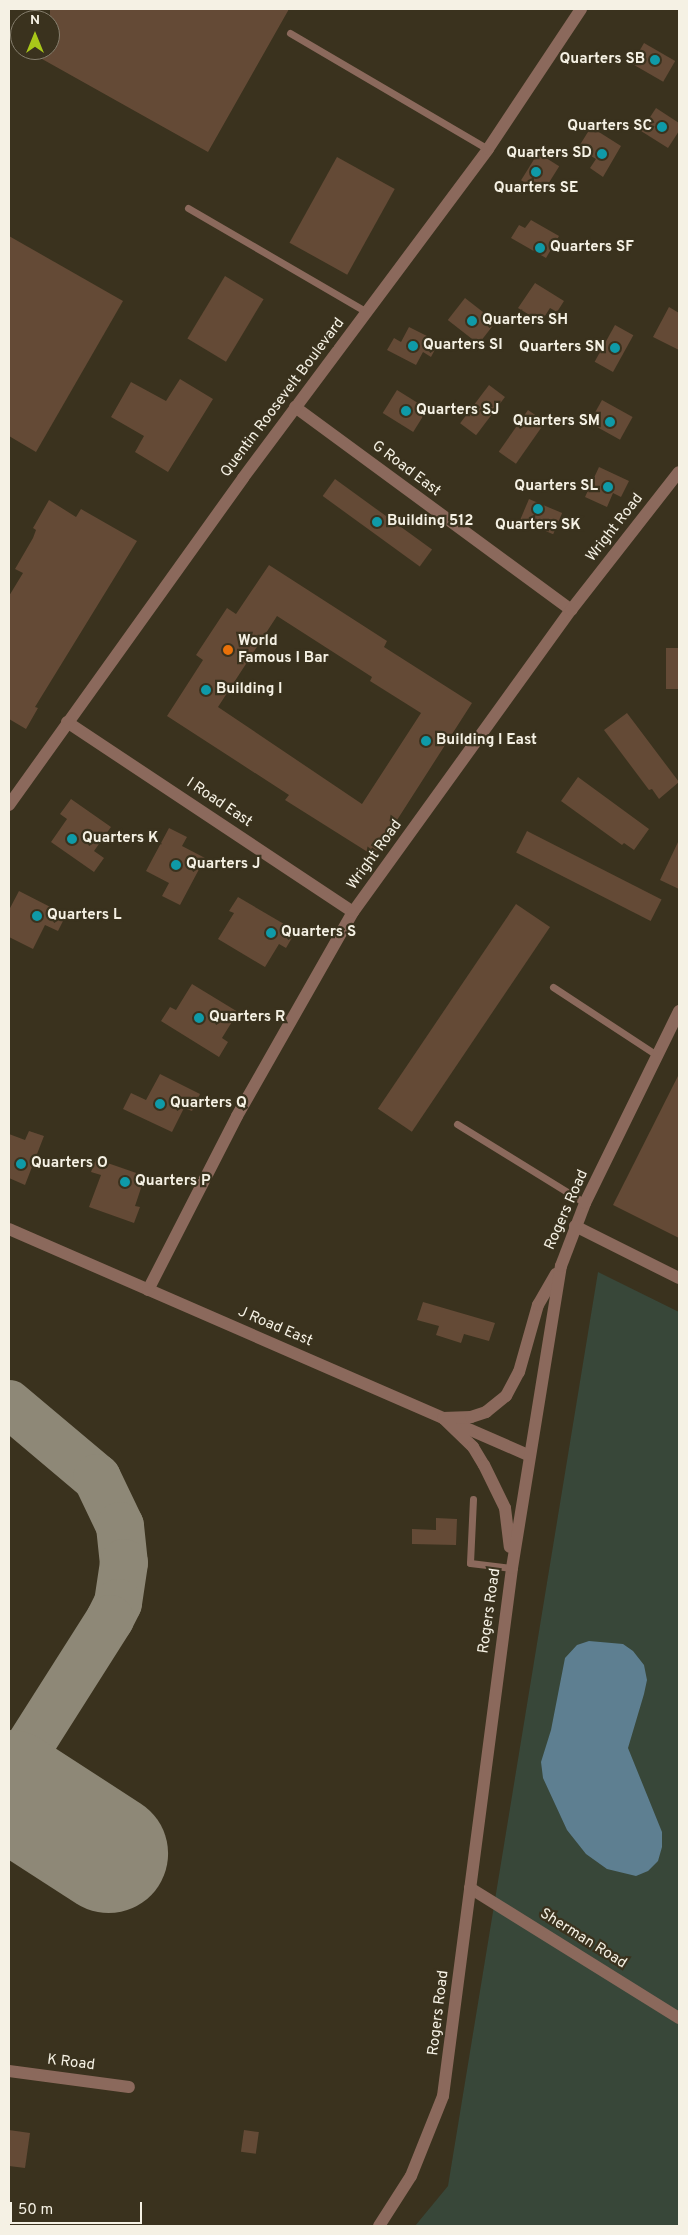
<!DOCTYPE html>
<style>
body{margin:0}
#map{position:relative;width:688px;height:2235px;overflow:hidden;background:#3a321e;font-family:Overpass,sans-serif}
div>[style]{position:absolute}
.green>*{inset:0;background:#384739}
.water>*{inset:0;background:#5e7f91}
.taxiway>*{height:48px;margin:-24px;padding:0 24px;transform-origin:24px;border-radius:24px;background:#8e8877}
.runway>*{height:119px;margin:-59.5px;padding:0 59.5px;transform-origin:59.5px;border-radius:59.5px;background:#8e8877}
.building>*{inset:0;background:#644a36;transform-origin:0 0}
.service>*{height:7px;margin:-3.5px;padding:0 3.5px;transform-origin:3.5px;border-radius:3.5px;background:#8b695c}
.minor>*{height:12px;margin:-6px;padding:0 6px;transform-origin:6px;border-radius:6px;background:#8b695c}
.tertiary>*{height:12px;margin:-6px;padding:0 6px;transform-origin:6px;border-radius:6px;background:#8b695c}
.dots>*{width:14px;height:14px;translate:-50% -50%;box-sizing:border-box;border:2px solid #3a321e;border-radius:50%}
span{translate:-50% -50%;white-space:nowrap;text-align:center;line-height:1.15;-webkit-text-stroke:4.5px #3a321e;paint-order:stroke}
.poi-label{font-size:15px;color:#f5f1e4;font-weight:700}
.right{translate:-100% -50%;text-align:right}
.left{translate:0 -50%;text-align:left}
.street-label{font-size:15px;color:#f5f1e4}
.frame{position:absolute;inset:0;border:10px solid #f5f1e4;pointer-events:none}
.north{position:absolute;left:10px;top:10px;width:50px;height:50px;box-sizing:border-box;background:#3a321e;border:1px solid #857e6d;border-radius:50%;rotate:0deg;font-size:14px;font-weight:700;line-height:20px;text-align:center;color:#f5f1e4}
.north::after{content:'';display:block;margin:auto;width:18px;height:22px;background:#a9c719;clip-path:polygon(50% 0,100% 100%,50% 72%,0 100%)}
.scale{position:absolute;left:10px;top:2202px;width:132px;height:22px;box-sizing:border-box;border:2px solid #f5f1e4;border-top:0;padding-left:6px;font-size:15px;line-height:18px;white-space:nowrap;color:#f5f1e4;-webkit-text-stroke:4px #3a321e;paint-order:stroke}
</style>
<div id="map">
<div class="green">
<i style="clip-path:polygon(598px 1272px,679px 1312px,679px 2226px,415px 2226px,448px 2186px)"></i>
</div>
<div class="water">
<i style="clip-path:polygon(589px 1641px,623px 1644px,633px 1651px,644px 1665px,647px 1680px,644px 1694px,628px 1748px,662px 1832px,662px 1847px,658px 1861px,648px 1871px,636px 1876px,607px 1869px,586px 1854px,567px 1830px,543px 1778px,541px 1762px,551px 1730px,565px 1658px,577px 1645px)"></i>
</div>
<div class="taxiway">
<i style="left:9px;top:1404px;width:115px;rotate:40.1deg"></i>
<i style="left:97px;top:1478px;width:53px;rotate:64.4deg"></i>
<i style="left:120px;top:1526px;width:37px;rotate:84deg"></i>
<i style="left:124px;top:1563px;width:40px;rotate:98.5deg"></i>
<i style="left:118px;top:1603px;width:18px;rotate:117deg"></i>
<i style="left:110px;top:1619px;width:188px;rotate:122.4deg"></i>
</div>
<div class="runway">
<i style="left:9px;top:1789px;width:118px;rotate:32.9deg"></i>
</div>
<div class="building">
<i style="clip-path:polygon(50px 9px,289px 9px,208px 152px,26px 50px,50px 50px)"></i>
<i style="left:644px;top:43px;width:36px;height:24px;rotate:30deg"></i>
<i style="clip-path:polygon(656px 108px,679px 123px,679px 131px,668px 148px,641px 131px)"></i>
<i style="clip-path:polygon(591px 127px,621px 146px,603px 177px,590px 168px,596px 159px,578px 148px)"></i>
<i style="left:538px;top:153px;width:25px;height:32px;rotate:32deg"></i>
<i style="left:337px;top:157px;width:66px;height:98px;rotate:29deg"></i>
<i style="clip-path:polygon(531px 220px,559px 236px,546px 258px,511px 238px,519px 225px,525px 228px)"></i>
<i style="clip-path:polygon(9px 236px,123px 301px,36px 452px,9px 436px)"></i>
<i style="left:225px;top:276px;width:45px;height:73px;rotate:31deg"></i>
<i style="clip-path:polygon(535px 283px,564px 301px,557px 312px,550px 308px,541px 322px,518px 308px)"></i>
<i style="left:465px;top:298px;width:39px;height:28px;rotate:38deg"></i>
<i style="clip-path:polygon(669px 307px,679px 313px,679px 350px,653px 337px)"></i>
<i style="left:615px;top:325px;width:21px;height:42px;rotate:29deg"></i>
<i style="clip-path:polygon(409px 327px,439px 342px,431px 357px,423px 352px,416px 365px,387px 350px,394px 338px,401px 342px)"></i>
<i style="clip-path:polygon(180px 379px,213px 399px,168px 472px,135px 452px,144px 436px,111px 417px,131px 382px,166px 401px)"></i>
<i style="left:489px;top:385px;width:20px;height:48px;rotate:37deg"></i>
<i style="left:397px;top:390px;width:36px;height:27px;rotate:32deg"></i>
<i style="left:602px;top:400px;width:35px;height:26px;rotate:29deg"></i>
<i style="left:528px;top:410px;width:21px;height:51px;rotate:35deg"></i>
<i style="clip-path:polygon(599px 467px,629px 481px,621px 497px,613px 493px,607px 507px,585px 497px)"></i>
<i style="left:335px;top:479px;width:120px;height:21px;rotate:36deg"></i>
<i style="left:529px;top:499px;width:36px;height:23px;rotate:23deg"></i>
<i style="clip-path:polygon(49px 500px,76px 517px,81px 509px,137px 541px,35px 707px,38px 708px,26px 729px,9px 719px,9px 596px,23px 573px,15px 569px,33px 538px,36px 530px,33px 528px)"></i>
<i style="clip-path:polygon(evenodd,269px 565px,387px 641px,384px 647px,472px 703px,374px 856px,285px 800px,289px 795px,167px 716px,203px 660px,196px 655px,227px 608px,236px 614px,269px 565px,277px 616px,372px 677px,370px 681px,421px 713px,362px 804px,218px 707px,277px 616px)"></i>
<i style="left:679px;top:648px;width:41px;height:13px;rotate:90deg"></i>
<i style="clip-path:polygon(627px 713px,679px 782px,659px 799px,652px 789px,649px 790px,604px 730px)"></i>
<i style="clip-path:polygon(578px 777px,649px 829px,634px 850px,624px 843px,622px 845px,561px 801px)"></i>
<i style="clip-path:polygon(71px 799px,111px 827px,94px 851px,104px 858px,94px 872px,51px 842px,67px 819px,60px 814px)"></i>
<i style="clip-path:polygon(169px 828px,187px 837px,182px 846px,205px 858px,180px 905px,162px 896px,169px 883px,146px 871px)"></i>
<i style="left:527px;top:831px;width:151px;height:24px;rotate:27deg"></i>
<i style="clip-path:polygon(679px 840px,679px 889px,660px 880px)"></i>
<i style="clip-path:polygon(19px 891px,66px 915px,58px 931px,45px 925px,33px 949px,9px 937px,9px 910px)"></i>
<i style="clip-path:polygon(238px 897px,296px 931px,286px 948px,279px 944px,265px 967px,218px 939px,234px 913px,229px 911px)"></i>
<i style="left:516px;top:904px;width:41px;height:247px;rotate:34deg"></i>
<i style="clip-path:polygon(192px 984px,238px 1012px,222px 1038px,228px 1042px,219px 1057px,161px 1021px,170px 1007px,176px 1010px)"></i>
<i style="clip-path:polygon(160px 1074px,200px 1094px,192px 1111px,184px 1108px,172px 1132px,123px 1109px,131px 1093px,146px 1100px)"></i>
<i style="clip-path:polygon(679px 1074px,679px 1238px,613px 1205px)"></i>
<i style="clip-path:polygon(29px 1131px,44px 1136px,25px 1185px,9px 1178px,9px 1134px,25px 1140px)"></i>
<i style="clip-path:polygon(96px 1159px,145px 1176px,135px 1206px,140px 1207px,134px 1223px,89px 1207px,101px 1175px,91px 1172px)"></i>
<i style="clip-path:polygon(423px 1302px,495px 1323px,489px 1341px,464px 1334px,461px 1343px,436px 1335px,439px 1326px,417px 1320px)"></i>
<i style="clip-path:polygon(436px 1518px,457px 1519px,456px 1545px,412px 1544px,412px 1529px,436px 1530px)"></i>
<i style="clip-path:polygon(9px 2130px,30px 2133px,25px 2168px,9px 2166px)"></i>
<i style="left:244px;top:2130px;width:15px;height:22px;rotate:8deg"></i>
</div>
<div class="service">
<i style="left:290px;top:33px;width:229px;rotate:30.4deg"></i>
<i style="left:188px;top:208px;width:207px;rotate:30.2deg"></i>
<i style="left:553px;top:987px;width:126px;rotate:33.3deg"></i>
<i style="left:457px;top:1124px;width:150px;rotate:31.7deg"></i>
<i style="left:473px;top:1499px;width:64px;rotate:92.7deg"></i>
<i style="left:470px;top:1563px;width:42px;rotate:6.8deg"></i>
</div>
<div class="minor">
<i style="left:295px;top:407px;width:343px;rotate:36.3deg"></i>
<i style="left:67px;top:722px;width:343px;rotate:33.6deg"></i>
<i style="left:9px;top:805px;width:402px;rotate:-54.4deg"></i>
<i style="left:243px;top:478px;width:410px;rotate:-53.3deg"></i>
<i style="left:488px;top:149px;width:168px;rotate:-56.4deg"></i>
<i style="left:575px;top:1226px;width:116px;rotate:26.6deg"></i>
<i style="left:9px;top:1229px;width:566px;rotate:23.53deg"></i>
<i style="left:148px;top:1290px;width:195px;rotate:-62.9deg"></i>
<i style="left:237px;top:1116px;width:235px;rotate:-60.4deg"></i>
<i style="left:353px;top:912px;width:372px;rotate:-54.2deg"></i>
<i style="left:571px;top:610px;width:175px;rotate:-52deg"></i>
<i style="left:470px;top:1888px;width:246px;rotate:31.9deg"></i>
<i style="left:9px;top:2071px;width:121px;rotate:7.6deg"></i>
</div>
<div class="tertiary">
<i style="left:443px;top:1418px;width:28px;rotate:-2deg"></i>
<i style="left:471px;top:1417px;width:16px;rotate:-18deg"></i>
<i style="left:486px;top:1412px;width:26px;rotate:-39deg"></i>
<i style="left:506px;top:1396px;width:27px;rotate:-62deg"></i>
<i style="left:519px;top:1372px;width:70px;rotate:-74.2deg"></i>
<i style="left:538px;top:1305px;width:36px;rotate:-60deg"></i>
<i style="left:443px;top:1418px;width:42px;rotate:44deg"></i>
<i style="left:473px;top:1447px;width:21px;rotate:59deg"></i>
<i style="left:484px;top:1465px;width:48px;rotate:64deg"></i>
<i style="left:505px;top:1508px;width:39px;rotate:83deg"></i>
<i style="left:379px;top:2226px;width:59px;rotate:-57.4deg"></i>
<i style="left:411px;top:2176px;width:86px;rotate:-68.2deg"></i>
<i style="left:443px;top:2096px;width:532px;rotate:-82.55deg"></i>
<i style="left:512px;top:1568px;width:306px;rotate:-80.8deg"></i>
<i style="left:561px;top:1266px;width:67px;rotate:-69.1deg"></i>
<i style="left:585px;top:1203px;width:214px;rotate:-63.9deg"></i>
</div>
<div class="dots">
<i style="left:655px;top:60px;background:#0f9aa8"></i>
<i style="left:662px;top:127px;background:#0f9aa8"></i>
<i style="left:602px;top:154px;background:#0f9aa8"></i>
<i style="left:536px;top:172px;background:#0f9aa8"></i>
<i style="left:540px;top:248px;background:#0f9aa8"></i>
<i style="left:472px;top:321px;background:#0f9aa8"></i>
<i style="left:413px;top:346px;background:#0f9aa8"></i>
<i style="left:615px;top:348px;background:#0f9aa8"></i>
<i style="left:406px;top:411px;background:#0f9aa8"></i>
<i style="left:610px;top:422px;background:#0f9aa8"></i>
<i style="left:608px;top:487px;background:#0f9aa8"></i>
<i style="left:538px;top:509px;background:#0f9aa8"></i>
<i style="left:377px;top:522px;background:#0f9aa8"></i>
<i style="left:228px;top:650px;background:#e8710a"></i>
<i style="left:206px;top:690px;background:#0f9aa8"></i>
<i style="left:426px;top:741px;background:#0f9aa8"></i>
<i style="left:72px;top:839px;background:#0f9aa8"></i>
<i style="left:176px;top:865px;background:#0f9aa8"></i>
<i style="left:37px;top:916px;background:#0f9aa8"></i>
<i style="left:271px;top:933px;background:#0f9aa8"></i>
<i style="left:199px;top:1018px;background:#0f9aa8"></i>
<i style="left:160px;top:1104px;background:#0f9aa8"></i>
<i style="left:21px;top:1164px;background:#0f9aa8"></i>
<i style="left:125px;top:1182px;background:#0f9aa8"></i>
</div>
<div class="poi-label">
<span class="right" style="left:645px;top:60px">Quarters SB</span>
<span class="right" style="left:652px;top:127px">Quarters SC</span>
<span class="right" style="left:592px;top:154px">Quarters SD</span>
<span style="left:536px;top:189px">Quarters SE</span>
<span class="left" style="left:550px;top:248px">Quarters SF</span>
<span class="left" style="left:482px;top:321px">Quarters SH</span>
<span class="left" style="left:423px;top:346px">Quarters SI</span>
<span class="right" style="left:605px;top:348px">Quarters SN</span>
<span class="left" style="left:416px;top:411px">Quarters SJ</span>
<span class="right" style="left:600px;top:422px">Quarters SM</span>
<span class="right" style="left:598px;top:487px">Quarters SL</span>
<span class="left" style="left:387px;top:522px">Building 512</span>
<span style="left:538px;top:526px">Quarters SK</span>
<span class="left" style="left:238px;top:650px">World<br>Famous I Bar</span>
<span class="left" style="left:216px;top:690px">Building I</span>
<span class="left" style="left:436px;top:741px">Building I East</span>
<span class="left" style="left:82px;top:839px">Quarters K</span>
<span class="left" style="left:186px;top:865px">Quarters J</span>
<span class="left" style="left:47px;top:916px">Quarters L</span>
<span class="left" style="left:281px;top:933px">Quarters S</span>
<span class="left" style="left:209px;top:1018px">Quarters R</span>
<span class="left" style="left:170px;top:1104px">Quarters Q</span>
<span class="left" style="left:31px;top:1164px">Quarters O</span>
<span class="left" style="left:135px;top:1182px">Quarters P</span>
</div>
<div class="street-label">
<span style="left:283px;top:398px;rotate:-53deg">Quentin Roosevelt Boulevard</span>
<span style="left:406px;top:469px;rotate:37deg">G Road East</span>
<span style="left:615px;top:528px;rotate:-52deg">Wright Road</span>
<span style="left:219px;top:803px;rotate:34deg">I Road East</span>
<span style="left:375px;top:855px;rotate:-54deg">Wright Road</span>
<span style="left:567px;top:1210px;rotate:-66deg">Rogers Road</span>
<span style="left:275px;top:1327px;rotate:23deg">J Road East</span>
<span style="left:490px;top:1611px;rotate:-82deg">Rogers Road</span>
<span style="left:583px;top:1939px;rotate:32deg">Sherman Road</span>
<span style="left:439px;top:2013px;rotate:-83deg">Rogers Road</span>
<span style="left:71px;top:2063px;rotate:7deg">K Road</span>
</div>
<div class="frame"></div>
<div class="north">N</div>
<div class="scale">50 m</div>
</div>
